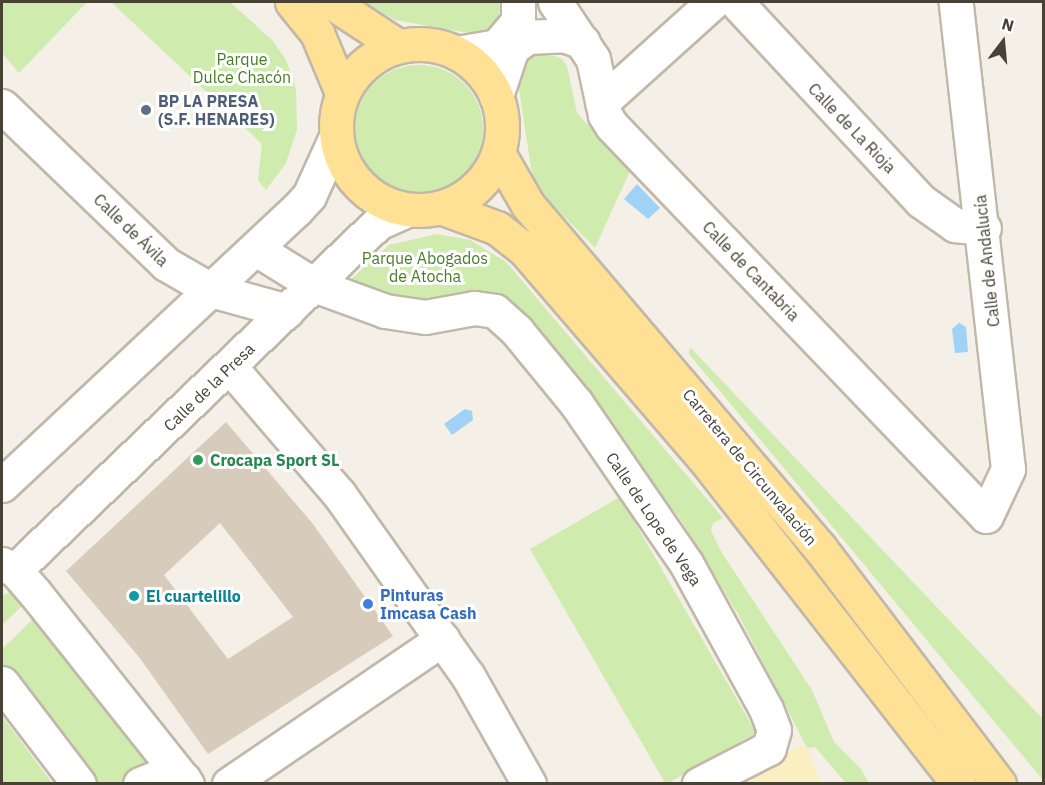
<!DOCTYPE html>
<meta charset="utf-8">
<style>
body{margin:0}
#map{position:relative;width:1045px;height:785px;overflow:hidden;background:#f4f0e7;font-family:"IBM Plex Sans",sans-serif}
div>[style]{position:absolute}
.green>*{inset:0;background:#cfebae;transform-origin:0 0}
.round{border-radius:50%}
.sand>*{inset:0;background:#fbeec1}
.water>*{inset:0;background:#a0d2f5}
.building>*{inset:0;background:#d7ccbc}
.roads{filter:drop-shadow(2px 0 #c1b8a9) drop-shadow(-2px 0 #c1b8a9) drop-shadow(0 2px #c1b8a9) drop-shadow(0 -2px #c1b8a9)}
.minor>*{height:33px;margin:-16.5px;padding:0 16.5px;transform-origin:16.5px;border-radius:16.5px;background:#fff}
.major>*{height:33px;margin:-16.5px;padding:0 16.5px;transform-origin:16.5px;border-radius:16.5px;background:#ffe196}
.major>.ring{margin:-16.5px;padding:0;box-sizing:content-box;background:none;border:33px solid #ffe196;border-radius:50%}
.dots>*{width:16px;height:16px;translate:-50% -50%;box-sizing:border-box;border:3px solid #fff;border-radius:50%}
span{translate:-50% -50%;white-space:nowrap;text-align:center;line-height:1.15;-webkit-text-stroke:6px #fff;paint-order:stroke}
.park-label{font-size:16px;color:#477e25}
.service-label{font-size:16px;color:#4e5e75;font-weight:700}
.left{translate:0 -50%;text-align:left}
.street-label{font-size:16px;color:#484135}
.leisure-label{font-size:16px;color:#27864d;font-weight:700}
.shop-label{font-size:16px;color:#366cbe;font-weight:700}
.culture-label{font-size:16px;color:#0d838f;font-weight:700}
.frame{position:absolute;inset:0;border:3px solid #484135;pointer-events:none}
.north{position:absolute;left:973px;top:12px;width:60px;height:60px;-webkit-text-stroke:4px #fff;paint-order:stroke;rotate:16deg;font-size:16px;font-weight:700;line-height:24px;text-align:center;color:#484135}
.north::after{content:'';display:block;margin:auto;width:21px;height:27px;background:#484135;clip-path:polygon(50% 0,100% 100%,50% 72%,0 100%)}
</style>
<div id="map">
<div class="green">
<i style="clip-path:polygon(2px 2px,87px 2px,19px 73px,2px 53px)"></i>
<i style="clip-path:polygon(111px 2px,230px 2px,273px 41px,286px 60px,296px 89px,297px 130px,286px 163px,266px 190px,258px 180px,262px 144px)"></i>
<i style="clip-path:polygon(364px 2px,499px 2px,501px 9px,493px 26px,475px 34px,395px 20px)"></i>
<i style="clip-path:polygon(540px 52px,561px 58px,567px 66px,577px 113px,630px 171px,595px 248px,548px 200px,532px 174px,517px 76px,525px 60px)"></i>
<i class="round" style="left:355px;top:65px;width:128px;height:128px"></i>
<i style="clip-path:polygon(437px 234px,470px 240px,506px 262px,723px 518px,713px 523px,711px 531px,722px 553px,812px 690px,834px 742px,861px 769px,869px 783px,846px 783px,815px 747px,807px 748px,738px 614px,681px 520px,513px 302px,495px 292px,478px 291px,409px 300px,349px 281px,389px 245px)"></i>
<i style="clip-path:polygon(690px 347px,1043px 719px,1043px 780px,689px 354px)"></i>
<i style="left:620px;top:497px;width:272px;height:104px;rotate:60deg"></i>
<i style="clip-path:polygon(10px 592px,23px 605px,2px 625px,2px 596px)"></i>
<i style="clip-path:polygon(35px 617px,147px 758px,149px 764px,119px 783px,95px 783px,2px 665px,2px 649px)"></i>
<i style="clip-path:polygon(2px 716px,52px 783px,2px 783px)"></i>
</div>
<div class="sand">
<i style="clip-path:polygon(805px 744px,821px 783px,727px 784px)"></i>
</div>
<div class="water">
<i style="clip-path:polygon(637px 184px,660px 208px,648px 219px,624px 199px)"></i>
<i style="clip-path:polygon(959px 323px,966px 327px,968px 352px,955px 353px,952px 329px)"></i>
<i style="clip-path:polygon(465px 409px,472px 411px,473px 420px,452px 435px,444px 424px)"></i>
</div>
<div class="building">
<i style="clip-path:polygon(evenodd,226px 422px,313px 524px,393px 636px,208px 754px,139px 657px,66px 571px,226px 422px,220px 523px,293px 617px,228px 659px,164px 575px,220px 523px)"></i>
</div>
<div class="roads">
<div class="minor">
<i style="left:555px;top:2px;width:69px;rotate:56.3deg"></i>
<i style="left:593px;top:59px;width:57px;rotate:77.9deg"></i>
<i style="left:605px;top:115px;width:13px;rotate:58deg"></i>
<i style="left:612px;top:126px;width:540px;rotate:46.2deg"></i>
<i style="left:986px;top:516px;width:52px;rotate:-64.9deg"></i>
<i style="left:1008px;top:469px;width:470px;rotate:-96.4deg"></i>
<i style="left:736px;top:2px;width:272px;rotate:47.1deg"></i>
<i style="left:921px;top:201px;width:42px;rotate:35.2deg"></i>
<i style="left:955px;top:225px;width:29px;rotate:6deg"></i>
<i style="left:457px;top:53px;width:41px;rotate:-9.9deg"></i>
<i style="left:497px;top:46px;width:33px;rotate:-50deg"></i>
<i style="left:518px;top:21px;width:19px;rotate:-90deg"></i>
<i style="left:496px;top:96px;width:51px;rotate:-71.6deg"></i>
<i style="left:512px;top:48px;width:19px;rotate:-35deg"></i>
<i style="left:528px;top:37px;width:35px;rotate:-3deg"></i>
<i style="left:563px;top:35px;width:21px;rotate:19deg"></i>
<i style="left:602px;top:102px;width:149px;rotate:-42deg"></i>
<i style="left:2px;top:106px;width:228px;rotate:43.9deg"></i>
<i style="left:166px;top:264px;width:52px;rotate:30deg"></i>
<i style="left:211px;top:290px;width:79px;rotate:15.4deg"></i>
<i style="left:256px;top:249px;width:68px;rotate:31.8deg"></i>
<i style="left:314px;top:285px;width:76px;rotate:20.1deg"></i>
<i style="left:385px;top:311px;width:40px;rotate:8.5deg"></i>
<i style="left:425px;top:317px;width:50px;rotate:-10.4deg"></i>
<i style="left:474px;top:308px;width:21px;rotate:8deg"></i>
<i style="left:495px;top:311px;width:30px;rotate:42deg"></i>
<i style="left:517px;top:331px;width:93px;rotate:50.7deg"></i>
<i style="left:576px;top:403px;width:194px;rotate:55.5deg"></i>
<i style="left:686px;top:563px;width:166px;rotate:61.3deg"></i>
<i style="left:766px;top:709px;width:22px;rotate:69deg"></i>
<i style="left:774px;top:730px;width:19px;rotate:106deg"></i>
<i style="left:769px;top:748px;width:79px;rotate:152.8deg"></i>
<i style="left:230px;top:367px;width:167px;rotate:49.4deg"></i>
<i style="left:339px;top:494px;width:223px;rotate:54.7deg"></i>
<i style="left:468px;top:676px;width:124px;rotate:60.5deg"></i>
<i style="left:2px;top:485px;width:403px;rotate:-43.1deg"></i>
<i style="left:296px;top:210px;width:19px;rotate:-47deg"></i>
<i style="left:309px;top:196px;width:63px;rotate:-65.5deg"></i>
<i style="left:2px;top:564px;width:14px;rotate:25deg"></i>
<i style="left:15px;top:570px;width:30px;rotate:49deg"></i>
<i style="left:35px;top:593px;width:244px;rotate:51.5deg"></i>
<i style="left:15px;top:570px;width:502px;rotate:-43.71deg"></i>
<i style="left:378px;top:223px;width:32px;rotate:-24deg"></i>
<i style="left:2px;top:683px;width:127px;rotate:52.7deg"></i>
<i style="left:140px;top:784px;width:24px;rotate:-22deg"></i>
<i style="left:162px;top:775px;width:22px;rotate:10deg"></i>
<i style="left:229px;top:784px;width:258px;rotate:-34.2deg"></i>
</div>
<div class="major">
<i style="left:292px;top:2px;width:40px;rotate:51deg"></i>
<i style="left:317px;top:33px;width:65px;rotate:67.4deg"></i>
<i style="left:331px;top:2px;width:80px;rotate:33.3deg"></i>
<i class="ring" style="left:336px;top:44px;width:133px;height:133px"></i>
<i style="left:498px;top:153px;width:60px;rotate:60deg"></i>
<i style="left:528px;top:205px;width:450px;rotate:49.6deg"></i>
<i style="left:820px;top:548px;width:296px;rotate:52.8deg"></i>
<i style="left:443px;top:208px;width:58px;rotate:20.3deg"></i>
<i style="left:497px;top:228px;width:34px;rotate:38deg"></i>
<i style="left:524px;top:249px;width:276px;rotate:49.3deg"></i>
<i style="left:704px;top:458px;width:414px;rotate:52deg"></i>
</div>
</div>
<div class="dots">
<i style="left:146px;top:110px;background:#5c6f8a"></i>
<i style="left:198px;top:460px;background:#2e9e5b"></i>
<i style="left:134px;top:596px;background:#0f9aa8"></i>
<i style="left:368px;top:604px;background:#3f7fe0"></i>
</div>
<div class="park-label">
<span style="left:242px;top:68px">Parque<br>Dulce Chacón</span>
<span style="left:425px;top:267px">Parque Abogados<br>de Atocha</span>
</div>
<div class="service-label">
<span class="left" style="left:158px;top:110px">BP LA PRESA<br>(S.F. HENARES)</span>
</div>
<div class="street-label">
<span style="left:852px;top:128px;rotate:46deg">Calle de La Rioja</span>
<span style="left:131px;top:230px;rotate:44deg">Calle de Ávila</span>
<span style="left:987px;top:261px;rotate:-96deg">Calle de Andalucía</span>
<span style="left:751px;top:271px;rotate:46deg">Calle de Cantabria</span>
<span style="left:209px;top:387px;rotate:-44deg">Calle de la Presa</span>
<span style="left:750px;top:467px;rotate:50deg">Carretera de Circunvalación</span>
<span style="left:654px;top:519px;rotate:56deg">Calle de Lope de Vega</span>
</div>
<div class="leisure-label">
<span class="left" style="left:210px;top:460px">Crocapa Sport SL</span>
</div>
<div class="shop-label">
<span class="left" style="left:380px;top:604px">Pinturas<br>Imcasa Cash</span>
</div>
<div class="culture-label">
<span class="left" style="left:146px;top:596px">El cuartelillo</span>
</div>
<div class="frame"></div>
<div class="north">N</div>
</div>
